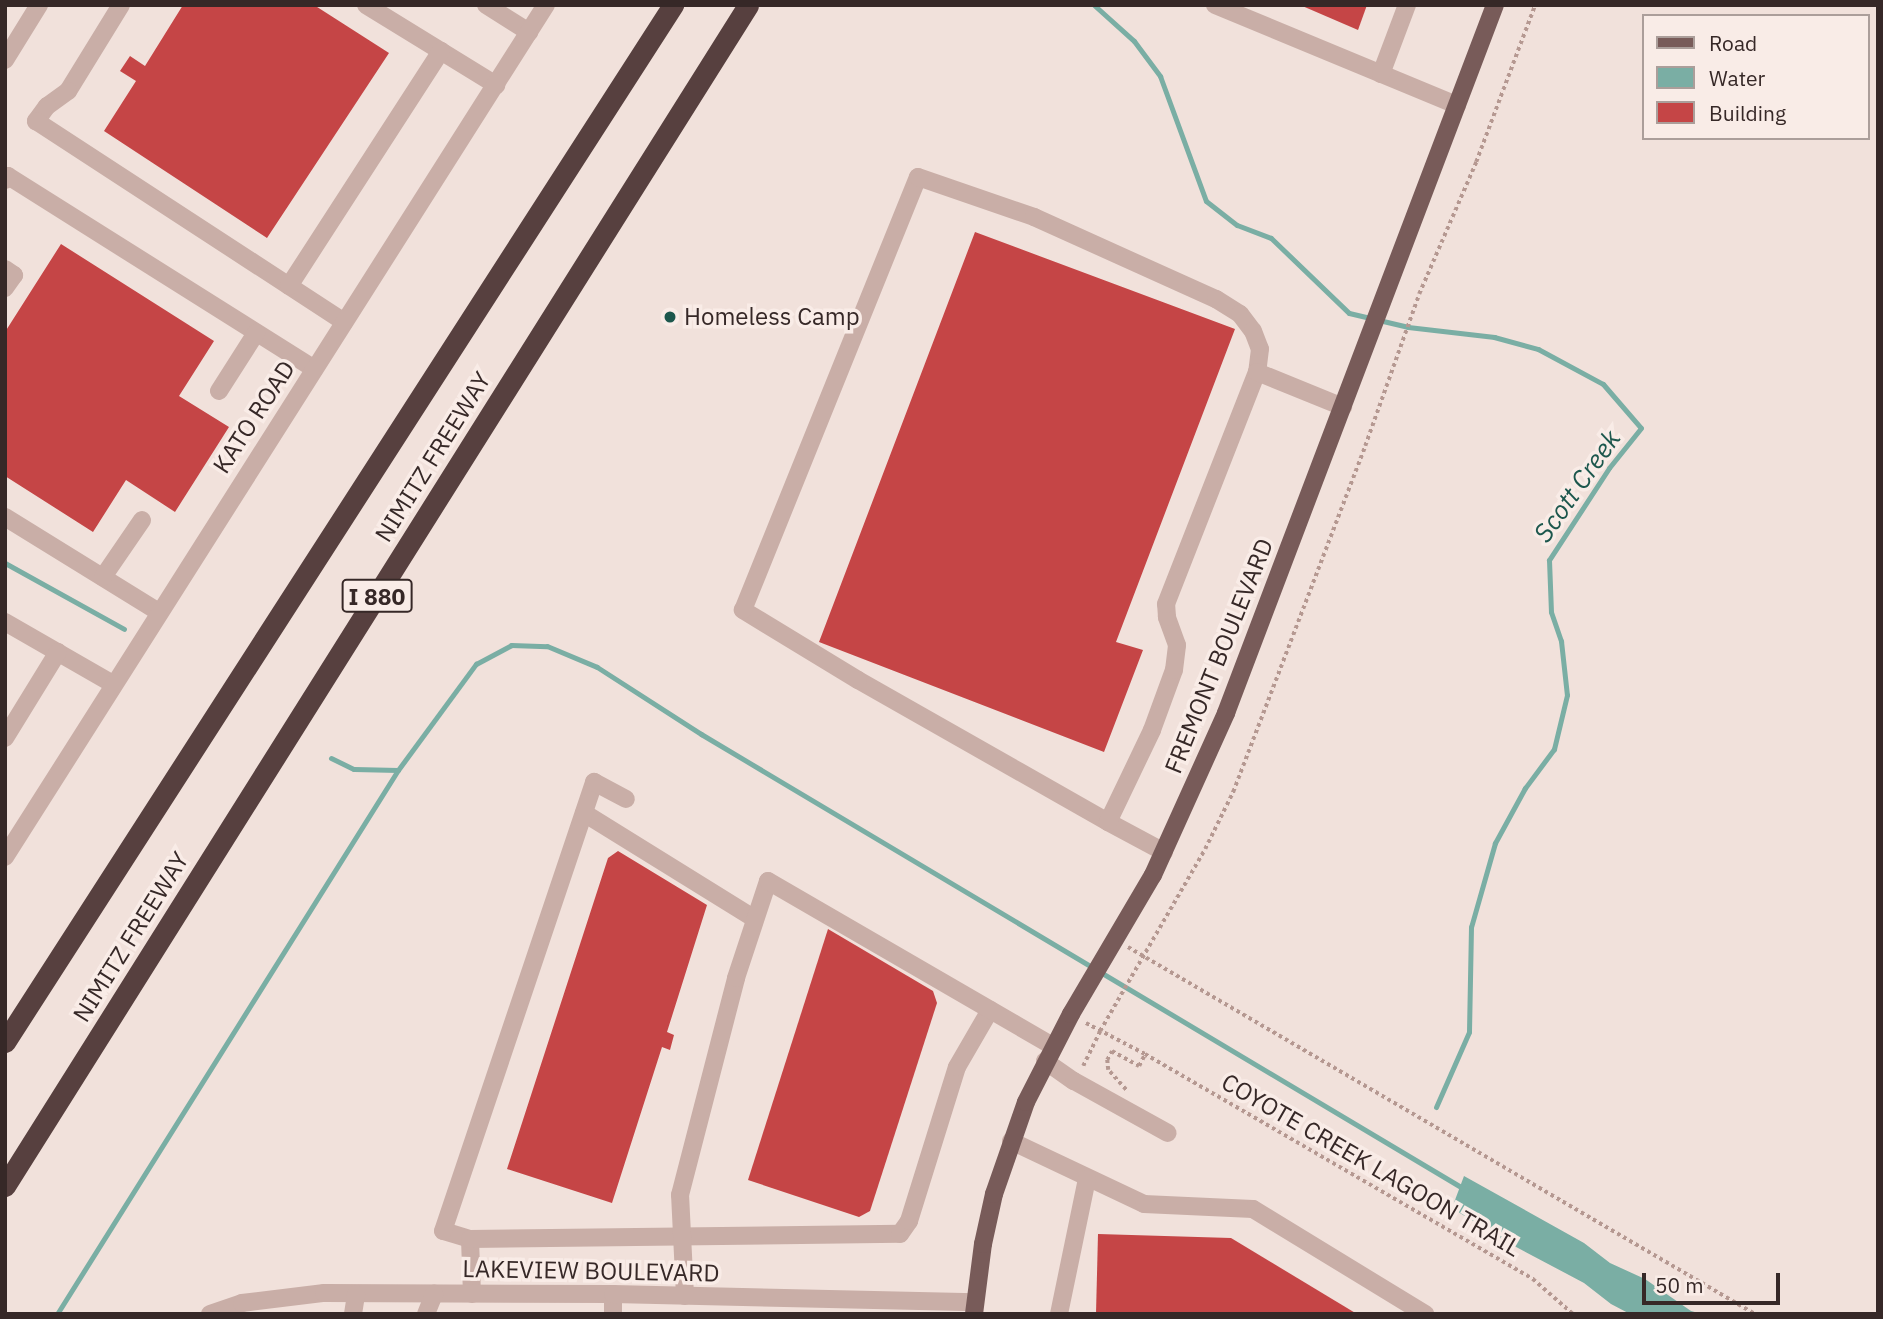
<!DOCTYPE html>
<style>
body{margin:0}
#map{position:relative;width:1883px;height:1319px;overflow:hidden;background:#f1e1db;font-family:"IBM Plex Sans",sans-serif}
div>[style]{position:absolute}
.water>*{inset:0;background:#7aaea4}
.stream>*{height:5px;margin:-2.5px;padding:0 2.5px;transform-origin:2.5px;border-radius:2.5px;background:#7aaea4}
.building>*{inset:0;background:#c54546}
.path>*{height:3.5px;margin-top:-1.75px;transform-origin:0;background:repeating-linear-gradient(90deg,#b59891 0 3.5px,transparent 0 7px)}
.minor>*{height:18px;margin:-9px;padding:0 9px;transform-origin:9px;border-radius:9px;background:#c9aea7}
.major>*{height:18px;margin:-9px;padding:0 9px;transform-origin:9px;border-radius:9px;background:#785b59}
.highway>*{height:21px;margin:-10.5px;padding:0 10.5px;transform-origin:10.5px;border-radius:10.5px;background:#57403f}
.dots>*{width:19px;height:19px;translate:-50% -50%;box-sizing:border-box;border:4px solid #f9ece7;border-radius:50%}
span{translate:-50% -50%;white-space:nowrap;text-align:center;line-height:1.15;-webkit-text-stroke:7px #f9ece7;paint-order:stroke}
.shield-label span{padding:2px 5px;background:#f9ece7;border:2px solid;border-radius:5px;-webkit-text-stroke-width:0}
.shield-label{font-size:23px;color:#362827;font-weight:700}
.poi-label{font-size:24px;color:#362827}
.left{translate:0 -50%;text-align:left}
.street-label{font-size:24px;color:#362827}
.water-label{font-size:26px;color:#1d574d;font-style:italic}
.frame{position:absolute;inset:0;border:7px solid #362827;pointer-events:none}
.legend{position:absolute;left:1642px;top:14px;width:228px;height:126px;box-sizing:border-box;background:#f9ece7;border:2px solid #ab9e9a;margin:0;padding:9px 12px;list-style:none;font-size:21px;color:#362827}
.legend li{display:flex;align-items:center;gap:14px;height:35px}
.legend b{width:35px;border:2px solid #ab9e9a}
.scale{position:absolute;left:1642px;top:1273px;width:138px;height:32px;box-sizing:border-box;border:4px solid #362827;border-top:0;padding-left:9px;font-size:21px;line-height:24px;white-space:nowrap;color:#362827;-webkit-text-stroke:5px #f9ece7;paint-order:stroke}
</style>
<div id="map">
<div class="water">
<i style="clip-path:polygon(1464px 1176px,1584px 1243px,1610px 1263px,1645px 1279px,1691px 1311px,1702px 1314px,1630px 1314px,1611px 1304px,1584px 1283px,1503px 1240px,1452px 1208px)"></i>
</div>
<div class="stream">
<i style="left:1094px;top:5px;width:54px;rotate:42deg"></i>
<i style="left:1134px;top:41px;width:44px;rotate:53.4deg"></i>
<i style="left:1160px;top:76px;width:133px;rotate:69.8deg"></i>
<i style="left:1206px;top:201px;width:39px;rotate:38deg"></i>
<i style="left:1237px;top:225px;width:36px;rotate:21deg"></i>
<i style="left:1271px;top:238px;width:108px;rotate:43.9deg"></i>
<i style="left:1349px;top:313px;width:61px;rotate:13.3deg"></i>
<i style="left:1408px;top:327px;width:87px;rotate:6.6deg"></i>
<i style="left:1494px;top:337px;width:46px;rotate:15.3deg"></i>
<i style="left:1538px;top:349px;width:74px;rotate:28.3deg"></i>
<i style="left:1603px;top:384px;width:58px;rotate:49.2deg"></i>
<i style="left:1641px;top:428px;width:51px;rotate:128.7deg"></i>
<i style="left:1609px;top:468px;width:110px;rotate:123.1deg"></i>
<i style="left:1549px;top:560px;width:52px;rotate:87.8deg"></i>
<i style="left:1551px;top:612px;width:31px;rotate:71deg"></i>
<i style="left:1561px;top:641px;width:54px;rotate:83.7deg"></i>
<i style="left:1567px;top:695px;width:56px;rotate:103.5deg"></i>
<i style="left:1554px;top:749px;width:49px;rotate:126.6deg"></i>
<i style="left:1525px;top:788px;width:63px;rotate:118.6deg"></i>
<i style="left:1495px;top:843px;width:87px;rotate:105.9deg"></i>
<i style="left:1471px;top:927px;width:105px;rotate:91.1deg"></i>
<i style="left:1469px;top:1032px;width:82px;rotate:113.7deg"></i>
<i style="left:5px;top:563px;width:136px;rotate:29deg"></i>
<i style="left:331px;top:758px;width:25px;rotate:26deg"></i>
<i style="left:354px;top:769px;width:44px;rotate:1.3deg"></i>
<i style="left:57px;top:1314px;width:642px;rotate:-57.92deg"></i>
<i style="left:398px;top:770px;width:132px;rotate:-53.7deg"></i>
<i style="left:476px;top:664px;width:40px;rotate:-28deg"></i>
<i style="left:511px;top:645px;width:36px;rotate:2deg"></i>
<i style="left:547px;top:646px;width:54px;rotate:22.8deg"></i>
<i style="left:597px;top:667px;width:124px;rotate:32.8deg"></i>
<i style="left:701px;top:734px;width:891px;rotate:30.8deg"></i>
</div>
<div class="building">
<i style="clip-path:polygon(183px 5px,314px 5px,389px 53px,267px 238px,104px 131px,136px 81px,120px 71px,130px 56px,145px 66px)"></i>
<i style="clip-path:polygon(1300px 5px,1367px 5px,1358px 30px)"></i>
<i style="clip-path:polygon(975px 232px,1235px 329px,1116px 642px,1143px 650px,1104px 752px,819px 642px)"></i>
<i style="clip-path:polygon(61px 244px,214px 341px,179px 396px,229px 427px,175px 512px,126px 480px,93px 532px,5px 476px,5px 332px)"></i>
<i style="clip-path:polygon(618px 851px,707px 905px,667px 1032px,674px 1035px,670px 1050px,662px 1047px,612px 1203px,507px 1169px,608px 858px)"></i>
<i style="clip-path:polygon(828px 929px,933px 991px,937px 1003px,870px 1211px,859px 1217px,748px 1180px)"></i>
<i style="clip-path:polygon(1098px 1234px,1231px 1238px,1357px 1314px,1096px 1314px)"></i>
</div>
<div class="path">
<i style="left:1128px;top:947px;width:727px;rotate:30.34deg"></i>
<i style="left:1086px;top:1023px;width:67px;rotate:27.7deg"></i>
<i style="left:1145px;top:1054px;width:449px;rotate:30.1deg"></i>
<i style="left:1533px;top:1279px;width:53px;rotate:41.2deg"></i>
<i style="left:1083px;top:1066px;width:39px;rotate:-64deg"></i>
<i style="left:1100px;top:1031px;width:210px;rotate:-60deg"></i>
<i style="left:1205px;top:849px;width:64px;rotate:-63.8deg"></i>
<i style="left:1233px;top:792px;width:370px;rotate:-69.1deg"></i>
<i style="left:1365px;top:446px;width:161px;rotate:-70.4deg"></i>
<i style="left:1419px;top:294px;width:144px;rotate:-66.6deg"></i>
<i style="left:1476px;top:162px;width:168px;rotate:-69.4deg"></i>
<i style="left:1126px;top:1090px;width:27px;rotate:-132deg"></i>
<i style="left:1108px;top:1070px;width:10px;rotate:-96deg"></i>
<i style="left:1107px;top:1060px;width:10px;rotate:-61deg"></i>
<i style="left:1112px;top:1051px;width:31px;rotate:29deg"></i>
<i style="left:1139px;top:1066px;width:13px;rotate:-63deg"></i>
</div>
<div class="minor">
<i style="left:121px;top:5px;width:101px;rotate:121.6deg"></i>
<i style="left:68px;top:91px;width:26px;rotate:144deg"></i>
<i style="left:47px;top:106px;width:19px;rotate:126deg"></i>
<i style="left:36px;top:121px;width:368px;rotate:33.1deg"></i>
<i style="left:366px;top:5px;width:153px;rotate:31.6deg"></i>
<i style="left:486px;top:5px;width:51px;rotate:32.1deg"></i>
<i style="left:1215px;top:5px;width:262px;rotate:22.5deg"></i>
<i style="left:5px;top:60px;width:65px;rotate:-58.3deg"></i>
<i style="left:1381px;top:74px;width:74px;rotate:-69.4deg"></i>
<i style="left:5px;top:180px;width:5px;rotate:-53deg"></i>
<i style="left:8px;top:176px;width:362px;rotate:32.2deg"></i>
<i style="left:5px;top:269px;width:11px;rotate:34deg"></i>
<i style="left:14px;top:275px;width:16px;rotate:125deg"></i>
<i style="left:289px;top:286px;width:280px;rotate:-57.1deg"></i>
<i style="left:219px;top:391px;width:69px;rotate:-57.5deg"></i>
<i style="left:5px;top:517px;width:181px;rotate:31.7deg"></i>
<i style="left:103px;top:577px;width:69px;rotate:-55.6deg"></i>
<i style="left:5px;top:622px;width:125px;rotate:29.9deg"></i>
<i style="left:5px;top:738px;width:101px;rotate:-58.4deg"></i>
<i style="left:584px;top:813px;width:201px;rotate:31.8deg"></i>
<i style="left:1108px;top:822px;width:288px;rotate:-150.4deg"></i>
<i style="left:858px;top:680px;width:135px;rotate:-148.7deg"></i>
<i style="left:743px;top:610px;width:467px;rotate:-68deg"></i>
<i style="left:918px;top:177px;width:123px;rotate:19deg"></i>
<i style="left:1034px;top:217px;width:200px;rotate:24.3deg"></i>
<i style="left:1216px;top:299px;width:28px;rotate:32deg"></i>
<i style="left:1240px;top:314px;width:21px;rotate:53deg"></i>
<i style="left:1253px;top:331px;width:19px;rotate:69deg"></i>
<i style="left:1260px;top:349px;width:23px;rotate:97deg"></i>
<i style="left:1164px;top:852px;width:64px;rotate:-151.8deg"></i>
<i style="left:1108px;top:822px;width:102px;rotate:-64.4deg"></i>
<i style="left:1152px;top:730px;width:64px;rotate:-69.9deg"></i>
<i style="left:1174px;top:670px;width:25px;rotate:-83deg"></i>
<i style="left:1177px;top:645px;width:30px;rotate:-110deg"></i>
<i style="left:1167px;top:617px;width:13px;rotate:-94deg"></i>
<i style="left:1166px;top:604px;width:249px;rotate:-68.6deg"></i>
<i style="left:1257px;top:372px;width:93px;rotate:22.1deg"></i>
<i style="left:5px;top:857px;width:1009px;rotate:-57.59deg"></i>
<i style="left:1045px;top:1061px;width:35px;rotate:35deg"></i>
<i style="left:1074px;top:1081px;width:107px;rotate:29deg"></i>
<i style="left:1011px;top:1141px;width:147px;rotate:25.3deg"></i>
<i style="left:1144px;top:1204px;width:109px;rotate:2.6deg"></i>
<i style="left:1253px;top:1209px;width:202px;rotate:31.4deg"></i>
<i style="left:470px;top:1239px;width:28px;rotate:-163deg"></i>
<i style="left:443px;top:1231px;width:474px;rotate:-71.4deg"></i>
<i style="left:594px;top:782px;width:36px;rotate:28deg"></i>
<i style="left:472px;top:1294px;width:55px;rotate:-92.1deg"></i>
<i style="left:470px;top:1239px;width:430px;rotate:-0.7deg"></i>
<i style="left:900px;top:1234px;width:16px;rotate:-55deg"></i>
<i style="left:909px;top:1221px;width:161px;rotate:-72.7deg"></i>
<i style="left:957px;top:1067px;width:66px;rotate:-59.9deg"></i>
<i style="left:613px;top:1294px;width:20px;rotate:90deg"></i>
<i style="left:685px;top:1296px;width:101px;rotate:-92.8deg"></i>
<i style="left:680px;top:1195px;width:224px;rotate:-75.5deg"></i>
<i style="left:736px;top:978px;width:102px;rotate:-71.7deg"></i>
<i style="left:768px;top:881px;width:329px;rotate:30.1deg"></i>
<i style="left:210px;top:1314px;width:34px;rotate:-19deg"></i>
<i style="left:242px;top:1303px;width:83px;rotate:-7deg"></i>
<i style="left:324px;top:1293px;width:289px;rotate:0.2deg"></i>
<i style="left:613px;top:1294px;width:362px;rotate:1.3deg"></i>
<i style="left:353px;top:1314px;width:20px;rotate:-81deg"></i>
<i style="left:426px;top:1314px;width:22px;rotate:-68deg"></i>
<i style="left:1059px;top:1314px;width:138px;rotate:-78.3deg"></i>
</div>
<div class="major">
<i style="left:974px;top:1314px;width:71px;rotate:-82.7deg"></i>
<i style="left:983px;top:1244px;width:51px;rotate:-77.6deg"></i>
<i style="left:994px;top:1194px;width:97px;rotate:-70.8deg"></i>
<i style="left:1026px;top:1102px;width:99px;rotate:-62.9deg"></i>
<i style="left:1071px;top:1014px;width:161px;rotate:-59.5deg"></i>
<i style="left:1153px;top:875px;width:178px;rotate:-65.7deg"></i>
<i style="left:1226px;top:713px;width:757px;rotate:-69.2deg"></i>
</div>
<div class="highway">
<i style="left:5px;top:1042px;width:1234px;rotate:-57.21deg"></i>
<i style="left:5px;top:1186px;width:1395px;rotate:-57.82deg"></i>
</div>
<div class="dots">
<i style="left:670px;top:317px;background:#1d574d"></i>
</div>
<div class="shield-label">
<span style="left:377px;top:596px">I 880</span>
</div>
<div class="poi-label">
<span class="left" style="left:684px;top:317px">Homeless Camp</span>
</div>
<div class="street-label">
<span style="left:254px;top:417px;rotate:-57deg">KATO ROAD</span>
<span style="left:433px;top:457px;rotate:-58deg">NIMITZ FREEWAY</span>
<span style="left:1219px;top:656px;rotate:-68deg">FREMONT BOULEVARD</span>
<span style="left:131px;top:937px;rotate:-58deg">NIMITZ FREEWAY</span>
<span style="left:1371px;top:1165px;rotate:30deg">COYOTE CREEK LAGOON TRAIL</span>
<span style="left:591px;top:1271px;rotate:1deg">LAKEVIEW BOULEVARD</span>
</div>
<div class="water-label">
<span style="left:1577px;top:486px;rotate:-55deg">Scott Creek</span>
</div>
<div class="frame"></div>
<ul class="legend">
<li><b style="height:9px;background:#785b59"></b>Road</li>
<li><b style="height:19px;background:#7aaea4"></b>Water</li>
<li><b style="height:19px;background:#c54546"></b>Building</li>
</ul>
<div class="scale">50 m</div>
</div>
